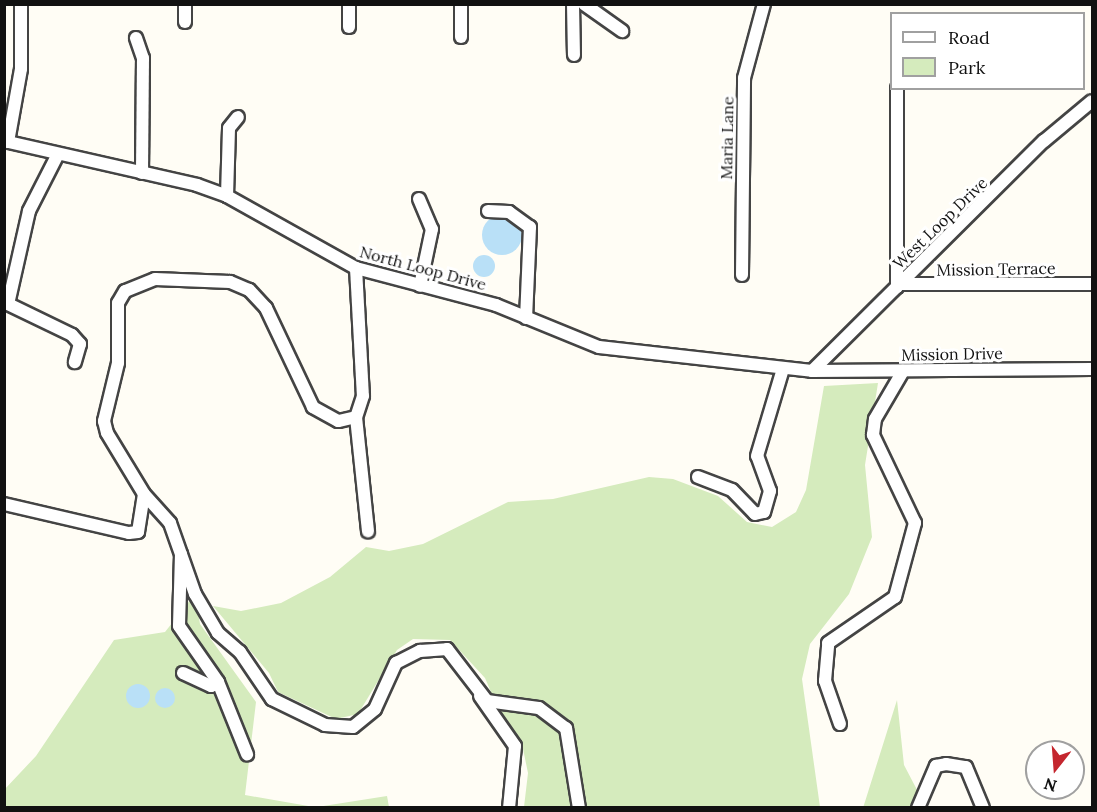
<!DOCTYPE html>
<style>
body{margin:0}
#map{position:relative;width:1097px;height:812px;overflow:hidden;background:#fffdf5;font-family:Lora,serif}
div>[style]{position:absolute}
.green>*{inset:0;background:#d5ebbd}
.water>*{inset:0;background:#b9e0f7}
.round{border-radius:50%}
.roads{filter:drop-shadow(2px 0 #444) drop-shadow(-2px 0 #444) drop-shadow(0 2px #444) drop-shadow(0 -2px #444)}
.minor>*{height:12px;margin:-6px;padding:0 6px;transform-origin:6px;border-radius:6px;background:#fff}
span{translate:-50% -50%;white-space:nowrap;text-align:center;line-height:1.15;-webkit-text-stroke:6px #fff;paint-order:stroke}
.street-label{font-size:16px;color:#111}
.frame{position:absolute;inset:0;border:6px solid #111;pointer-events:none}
.legend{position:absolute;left:890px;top:12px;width:195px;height:78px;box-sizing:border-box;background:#fff;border:2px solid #a0a0a0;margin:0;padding:8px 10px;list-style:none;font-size:18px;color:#111}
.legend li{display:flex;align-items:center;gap:12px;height:30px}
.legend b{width:30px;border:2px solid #a0a0a0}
.north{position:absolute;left:1025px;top:740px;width:60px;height:60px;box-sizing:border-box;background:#fff;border:2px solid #a0a0a0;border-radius:50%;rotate:197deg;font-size:16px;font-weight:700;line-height:24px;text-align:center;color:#111}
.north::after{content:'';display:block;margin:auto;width:21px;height:27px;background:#c4262e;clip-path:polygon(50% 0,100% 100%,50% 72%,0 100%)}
</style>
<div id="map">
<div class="green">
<i style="clip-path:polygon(878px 383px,865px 465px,872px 537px,849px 594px,810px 644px,802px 679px,820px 807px,524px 807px,528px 773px,522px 744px,503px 720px,485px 678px,450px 640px,413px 639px,397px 650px,358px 714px,336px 719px,278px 692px,269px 673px,213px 606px,241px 611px,281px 603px,330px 577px,366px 547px,389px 551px,423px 544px,508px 502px,553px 499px,649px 477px,673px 479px,718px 496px,747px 522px,772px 527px,796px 512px,806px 490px,824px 386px)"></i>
<i style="clip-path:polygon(195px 594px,200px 624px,256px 702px,245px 795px,314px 807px,5px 807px,4px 790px,36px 756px,114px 640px,165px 632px)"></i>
<i style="clip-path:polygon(897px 700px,904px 765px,926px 807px,863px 808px)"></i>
<i style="clip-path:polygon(387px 796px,389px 807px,317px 807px)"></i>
</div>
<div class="water">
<i class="round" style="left:482px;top:215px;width:40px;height:40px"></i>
<i class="round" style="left:473px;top:255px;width:22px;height:22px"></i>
<i class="round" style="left:126px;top:684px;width:24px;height:24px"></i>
<i class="round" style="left:155px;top:688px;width:20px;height:20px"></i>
</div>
<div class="roads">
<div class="minor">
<i style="left:349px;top:4px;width:23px;rotate:90deg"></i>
<i style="left:461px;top:4px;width:33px;rotate:90deg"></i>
<i style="left:573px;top:4px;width:51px;rotate:88.9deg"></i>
<i style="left:584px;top:4px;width:47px;rotate:35.4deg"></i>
<i style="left:185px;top:22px;width:18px;rotate:-90deg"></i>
<i style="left:136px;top:38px;width:21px;rotate:71deg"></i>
<i style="left:143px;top:58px;width:115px;rotate:90.5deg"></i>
<i style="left:4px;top:141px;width:198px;rotate:12.8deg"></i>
<i style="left:197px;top:185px;width:32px;rotate:20deg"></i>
<i style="left:227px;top:196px;width:148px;rotate:29.2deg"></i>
<i style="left:356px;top:268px;width:145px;rotate:14.8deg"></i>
<i style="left:496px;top:305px;width:111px;rotate:22.2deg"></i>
<i style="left:599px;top:347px;width:214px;rotate:6.4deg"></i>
<i style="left:812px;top:371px;width:280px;rotate:-0.4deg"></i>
<i style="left:8px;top:142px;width:74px;rotate:-79.9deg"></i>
<i style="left:21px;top:69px;width:65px;rotate:-90deg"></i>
<i style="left:58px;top:154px;width:64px;rotate:117deg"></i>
<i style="left:29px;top:211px;width:95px;rotate:102.7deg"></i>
<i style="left:8px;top:304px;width:71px;rotate:25.8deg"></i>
<i style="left:72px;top:335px;width:12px;rotate:48deg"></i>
<i style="left:80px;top:344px;width:19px;rotate:106deg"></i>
<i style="left:227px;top:196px;width:68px;rotate:-88.3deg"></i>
<i style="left:229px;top:128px;width:14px;rotate:-51deg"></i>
<i style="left:419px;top:199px;width:33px;rotate:67deg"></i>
<i style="left:432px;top:229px;width:58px;rotate:101.9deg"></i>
<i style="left:488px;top:211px;width:21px;rotate:3deg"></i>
<i style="left:509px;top:212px;width:26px;rotate:36deg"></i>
<i style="left:530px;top:227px;width:91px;rotate:92.5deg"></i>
<i style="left:356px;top:268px;width:128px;rotate:86.9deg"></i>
<i style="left:363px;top:396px;width:22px;rotate:108deg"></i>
<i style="left:356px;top:417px;width:18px;rotate:167deg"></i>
<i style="left:338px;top:421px;width:29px;rotate:-151deg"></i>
<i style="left:313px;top:407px;width:110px;rotate:-115.4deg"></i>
<i style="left:266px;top:308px;width:25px;rotate:-133deg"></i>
<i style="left:249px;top:290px;width:21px;rotate:-157deg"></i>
<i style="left:230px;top:282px;width:75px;rotate:-177.7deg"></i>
<i style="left:155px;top:279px;width:32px;rotate:158deg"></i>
<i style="left:125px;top:291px;width:14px;rotate:120deg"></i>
<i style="left:118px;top:303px;width:60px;rotate:90deg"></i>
<i style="left:118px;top:363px;width:60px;rotate:103.6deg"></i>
<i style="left:104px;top:421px;width:12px;rotate:76deg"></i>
<i style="left:107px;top:433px;width:71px;rotate:58.8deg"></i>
<i style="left:144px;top:494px;width:39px;rotate:48deg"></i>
<i style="left:170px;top:523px;width:75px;rotate:70.6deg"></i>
<i style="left:195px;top:594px;width:45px;rotate:59.5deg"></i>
<i style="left:218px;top:633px;width:29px;rotate:41deg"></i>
<i style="left:240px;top:652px;width:57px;rotate:55.8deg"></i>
<i style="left:272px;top:699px;width:59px;rotate:26.1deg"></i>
<i style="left:325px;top:725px;width:28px;rotate:4deg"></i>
<i style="left:353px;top:727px;width:28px;rotate:-39deg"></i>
<i style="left:375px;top:709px;width:51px;rotate:-65.5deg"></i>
<i style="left:396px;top:663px;width:27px;rotate:-27deg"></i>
<i style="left:420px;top:651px;width:27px;rotate:-4deg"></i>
<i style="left:447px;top:649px;width:66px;rotate:52.4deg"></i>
<i style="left:487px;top:701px;width:52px;rotate:7.7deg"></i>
<i style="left:539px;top:708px;width:34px;rotate:37deg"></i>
<i style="left:566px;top:728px;width:81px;rotate:80.8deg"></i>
<i style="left:742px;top:275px;width:197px;rotate:-89.4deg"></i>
<i style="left:744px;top:78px;width:77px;rotate:-74.9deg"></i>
<i style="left:901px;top:284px;width:191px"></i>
<i style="left:897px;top:287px;width:199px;rotate:-90deg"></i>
<i style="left:812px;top:371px;width:327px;rotate:-44.8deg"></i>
<i style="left:1044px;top:141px;width:62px;rotate:-39.8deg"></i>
<i style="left:356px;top:417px;width:115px;rotate:84deg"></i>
<i style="left:698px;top:477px;width:36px;rotate:21deg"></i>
<i style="left:732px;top:490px;width:33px;rotate:46deg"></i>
<i style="left:755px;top:514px;width:9px;rotate:-13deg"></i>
<i style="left:764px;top:512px;width:22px;rotate:-74deg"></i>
<i style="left:770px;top:491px;width:37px;rotate:-110deg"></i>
<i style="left:757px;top:456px;width:91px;rotate:-73.4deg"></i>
<i style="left:4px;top:504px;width:128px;rotate:13.1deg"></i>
<i style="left:129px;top:533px;width:9px;rotate:-6deg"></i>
<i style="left:138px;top:532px;width:38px;rotate:-81deg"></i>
<i style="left:181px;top:554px;width:72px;rotate:91.6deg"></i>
<i style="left:179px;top:626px;width:68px;rotate:55.1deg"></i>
<i style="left:218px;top:682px;width:78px;rotate:68.1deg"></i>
<i style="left:183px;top:673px;width:31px;rotate:25deg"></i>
<i style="left:211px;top:686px;width:8px;rotate:-30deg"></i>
<i style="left:480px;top:696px;width:61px;rotate:55deg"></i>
<i style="left:515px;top:746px;width:62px;rotate:95.5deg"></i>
<i style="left:840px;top:724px;width:46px;rotate:-109.2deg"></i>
<i style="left:825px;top:681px;width:38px;rotate:-85deg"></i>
<i style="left:828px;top:643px;width:81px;rotate:-34.5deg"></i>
<i style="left:895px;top:597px;width:77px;rotate:-74.9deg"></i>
<i style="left:915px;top:523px;width:98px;rotate:-115.5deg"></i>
<i style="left:873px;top:435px;width:16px;rotate:-83deg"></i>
<i style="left:875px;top:419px;width:56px;rotate:-59.7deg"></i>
<i style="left:918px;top:808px;width:46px;rotate:-66.8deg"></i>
<i style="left:936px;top:766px;width:10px;rotate:-11deg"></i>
<i style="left:946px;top:764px;width:20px;rotate:9deg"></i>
<i style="left:966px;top:767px;width:44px;rotate:67.5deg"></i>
</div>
</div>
<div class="street-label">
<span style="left:727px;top:138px;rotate:-89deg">Maria Lane</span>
<span style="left:940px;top:223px;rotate:-44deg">West Loop Drive</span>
<span style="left:423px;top:268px;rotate:15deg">North Loop Drive</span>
<span style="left:996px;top:269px;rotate:-1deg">Mission Terrace</span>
<span style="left:952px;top:354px;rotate:-1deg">Mission Drive</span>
</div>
<div class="frame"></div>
<ul class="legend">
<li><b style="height:8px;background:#fff"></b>Road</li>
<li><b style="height:16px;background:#d5ebbd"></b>Park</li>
</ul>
<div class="north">N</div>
</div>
